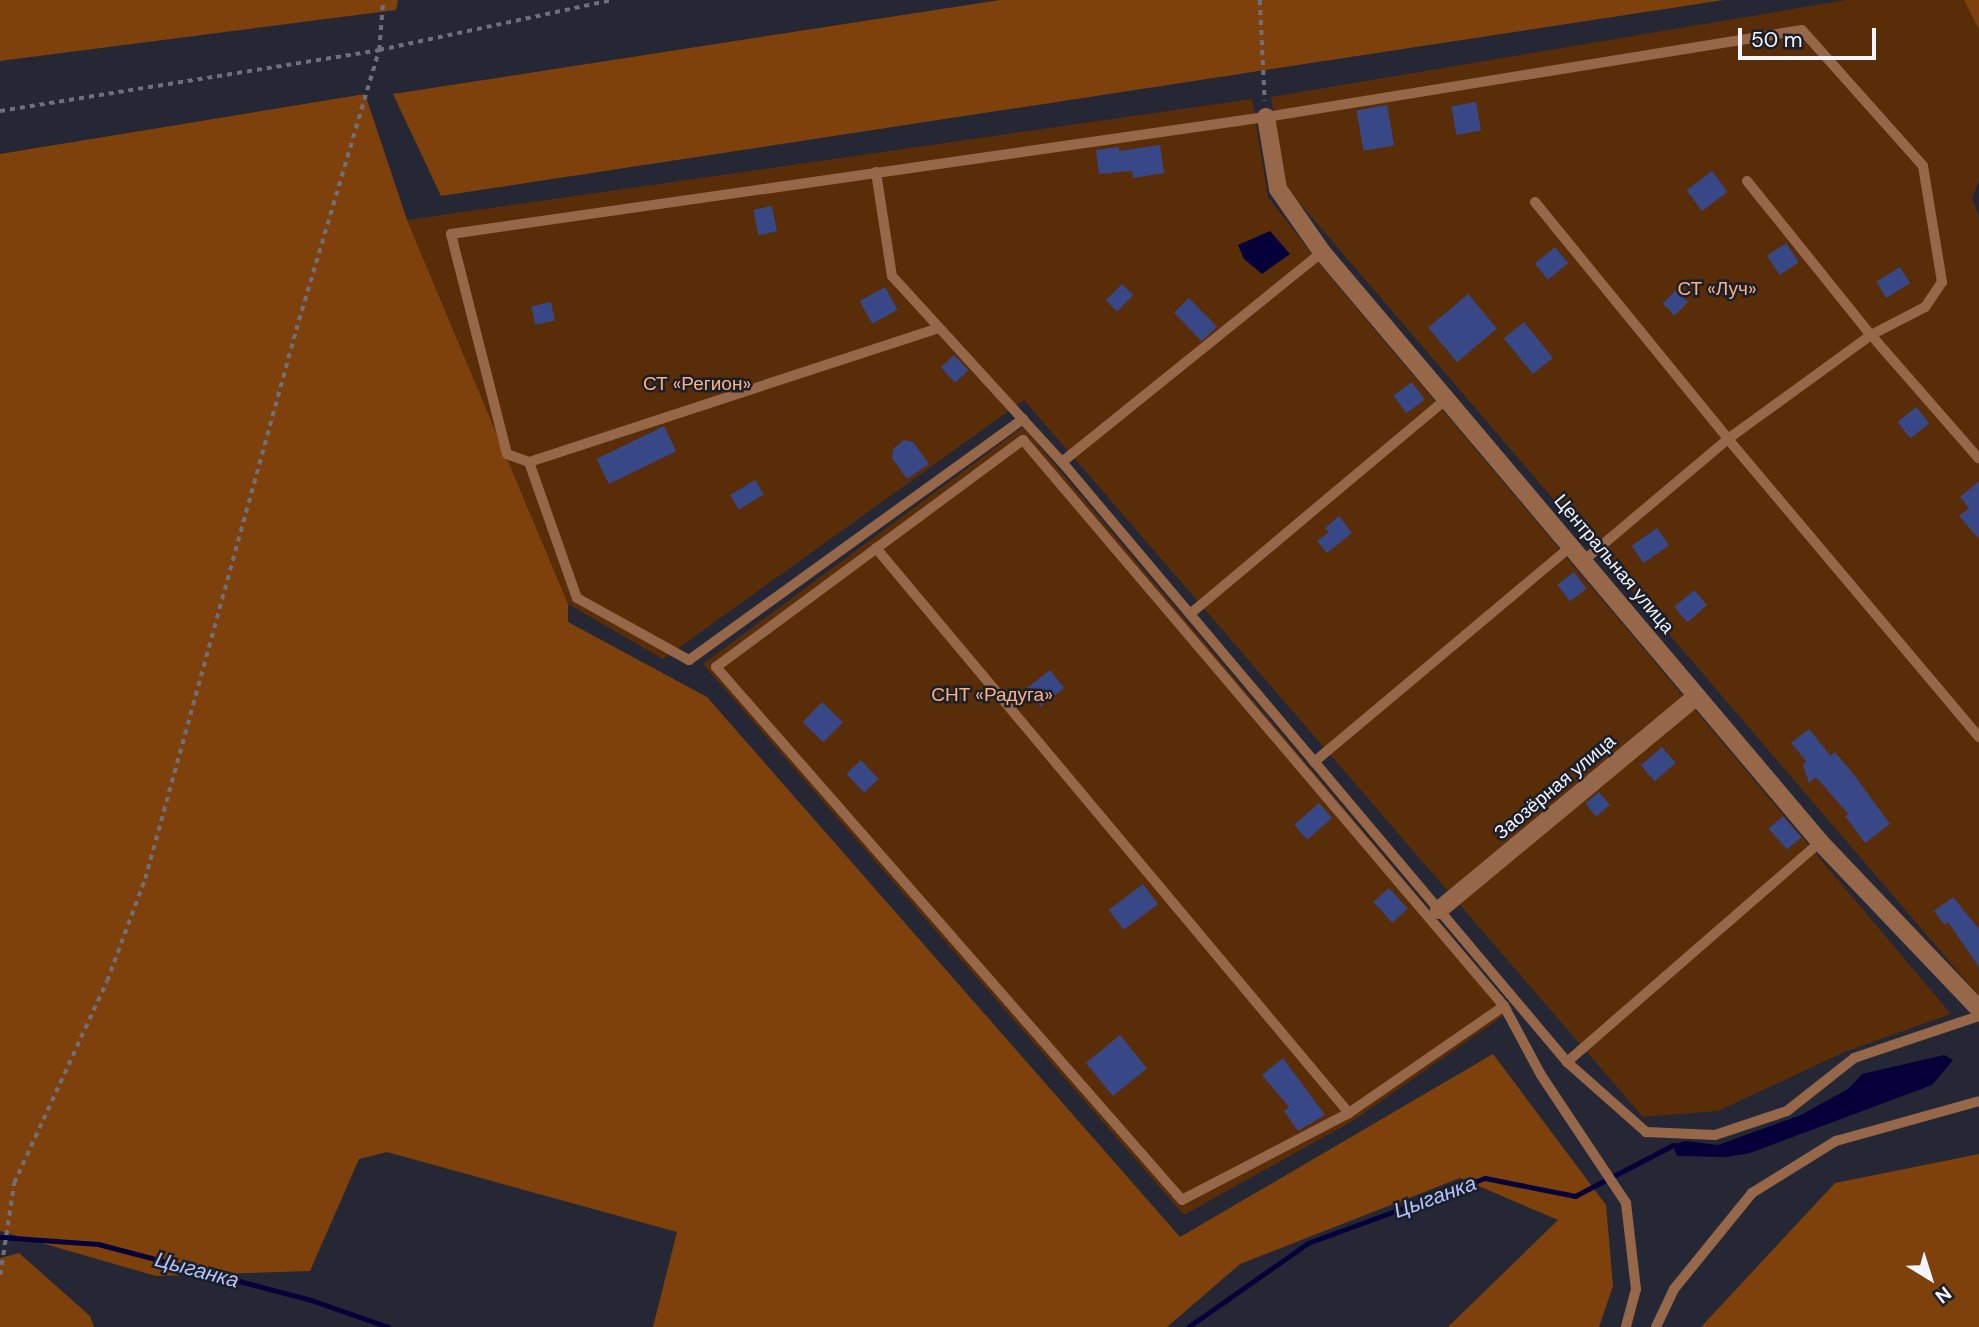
<!DOCTYPE html>
<meta charset="utf-8">
<style>
body{margin:0}
#map{position:relative;width:1979px;height:1327px;overflow:hidden;background:#252834;font-family:"DM Sans",sans-serif}
div>[style]{position:absolute}
.green>*{inset:0;background:#592d08}
.forest>*{inset:0;background:#7e410b}
.water>*{inset:0;background:#050039}
.stream>*{height:5px;margin:-2.5px;padding:0 2.5px;transform-origin:2.5px;border-radius:2.5px;background:#050039}
.building>*{inset:0;background:#384785;transform-origin:0 0}
.path>*{height:3.5px;margin-top:-1.75px;transform-origin:0;background:repeating-linear-gradient(90deg,#6e717b 0 5px,transparent 0 10px)}
.lane>*{height:10px;margin:-5px;padding:0 5px;transform-origin:5px;border-radius:5px;background:#966849}
.street>*{height:18px;margin:-9px;padding:0 9px;transform-origin:9px;border-radius:9px;background:#966849}
span{translate:-50% -50%;white-space:nowrap;text-align:center;line-height:1.15;-webkit-text-stroke:5px #1b1f2a;paint-order:stroke}
.park-label{font-size:19px;color:#fbb280}
.street-label{font-size:19px;color:#f2f5fc}
.water-label{font-size:21px;color:#b4c5fd;font-style:italic}
.north{position:absolute;left:1895px;top:1243px;width:70px;height:70px;-webkit-text-stroke:5px #1b1f2a;paint-order:stroke;rotate:142deg;font-size:19px;font-weight:700;line-height:28px;text-align:center;color:#f2f5fc}
.north::after{content:'';display:block;margin:auto;width:24px;height:32px;background:#f2f5fc;clip-path:polygon(50% 0,100% 100%,50% 72%,0 100%)}
.scale{position:absolute;left:1738px;top:28px;width:138px;height:32px;box-sizing:border-box;border:4px solid #f2f5fc;border-top:0;padding-left:9px;font-size:21px;line-height:24px;white-space:nowrap;color:#f2f5fc;-webkit-text-stroke:5px #1b1f2a;paint-order:stroke}
</style>
<div id="map">
<div class="green">
<i style="clip-path:polygon(1846px 0,1964px 0,1979px 30px,1979px 181px,1972px 198px,1979px 217px,1979px 996px,1285px 186px,1271px 97px)"></i>
<i style="clip-path:polygon(1252px 99px,1268px 197px,1322px 267px,1951px 1014px,1842px 1053px,1718px 1111px,1643px 1117px,1024px 400px,663px 659px,568px 604px,407px 220px)"></i>
<i style="clip-path:polygon(1023px 427px,1513px 1009px,1354px 1120px,1184px 1215px,703px 664px)"></i>
</div>
<div class="forest">
<i style="clip-path:polygon(0 0,398px 0,396px 10px,0 61px)"></i>
<i style="clip-path:polygon(1000px 0,1724px 0,441px 196px,393px 94px)"></i>
<i style="clip-path:polygon(1964px 0,1979px 0,1979px 30px)"></i>
<i style="clip-path:polygon(365px 94px,407px 220px,568px 604px,568px 622px,707px 697px,1180px 1237px,1493px 1054px,1606px 1205px,1613px 1286px,1599px 1327px,1448px 1327px,1558px 1220px,1460px 1178px,1240px 1264px,1167px 1327px,653px 1327px,677px 1232px,387px 1152px,359px 1159px,310px 1271px,156px 1276px,0 1231px,0 154px)"></i>
<i style="clip-path:polygon(1979px 1154px,1979px 1327px,1701px 1327px,1835px 1183px)"></i>
<i style="clip-path:polygon(19px 1253px,90px 1316px,94px 1327px,0 1327px,0 1258px)"></i>
</div>
<div class="water">
<i style="clip-path:polygon(1270px 231px,1290px 254px,1262px 274px,1244px 259px,1238px 245px)"></i>
<i style="clip-path:polygon(1944px 1055px,1953px 1060px,1932px 1085px,1750px 1153px,1727px 1157px,1677px 1156px,1673px 1145px,1685px 1141px,1718px 1145px,1801px 1115px,1848px 1089px,1862px 1074px)"></i>
</div>
<div class="stream">
<i style="left:0;top:1237px;width:98px;rotate:4.1deg"></i>
<i style="left:98px;top:1244px;width:220px;rotate:14.7deg"></i>
<i style="left:311px;top:1300px;width:82px;rotate:19.3deg"></i>
<i style="left:1188px;top:1327px;width:146px;rotate:-35deg"></i>
<i style="left:1308px;top:1243px;width:189px;rotate:-20.2deg"></i>
<i style="left:1485px;top:1178px;width:92px;rotate:11.3deg"></i>
<i style="left:1575px;top:1196px;width:110px;rotate:-27.5deg"></i>
<i style="left:1673px;top:1145px;width:6px;rotate:9deg"></i>
</div>
<div class="building">
<i style="left:1476px;top:102px;width:29px;height:25px;rotate:80deg"></i>
<i style="left:1387px;top:105px;width:41px;height:31px;rotate:80deg"></i>
<i style="clip-path:polygon(1160px 145px,1164px 173px,1133px 178px,1132px 171px,1099px 174px,1096px 150px,1119px 147px,1119px 151px)"></i>
<i style="left:1712px;top:171px;width:26px;height:32px;rotate:53deg"></i>
<i style="left:772px;top:206px;width:26px;height:19px;rotate:79deg"></i>
<i style="left:1786px;top:243px;width:23px;height:23px;rotate:56deg"></i>
<i style="left:1555px;top:247px;width:21px;height:26px;rotate:51deg"></i>
<i style="left:1900px;top:267px;width:19px;height:28px;rotate:58deg"></i>
<i style="left:1122px;top:284px;width:16px;height:23px;rotate:45deg"></i>
<i style="left:885px;top:287px;width:26px;height:29px;rotate:61deg"></i>
<i style="left:1676px;top:290px;width:17px;height:19px;rotate:45deg"></i>
<i style="left:1468px;top:294px;width:45px;height:52px;rotate:50deg"></i>
<i style="left:1189px;top:298px;width:40px;height:21px;rotate:46deg"></i>
<i style="left:551px;top:302px;width:19px;height:20px;rotate:78deg"></i>
<i style="left:1524px;top:322px;width:46px;height:26px;rotate:51deg"></i>
<i style="left:954px;top:355px;width:21px;height:18px;rotate:47deg"></i>
<i style="left:1412px;top:382px;width:22px;height:23px;rotate:54deg"></i>
<i style="left:1916px;top:407px;width:21px;height:24px;rotate:51deg"></i>
<i style="left:664px;top:426px;width:28px;height:75px;rotate:64deg"></i>
<i style="clip-path:polygon(904px 440px,913px 442px,929px 464px,907px 479px,892px 458px,893px 449px)"></i>
<i style="left:755px;top:480px;width:17px;height:29px;rotate:59deg"></i>
<i style="clip-path:polygon(1979px 481px,1979px 539px,1959px 516px,1969px 508px,1960px 497px)"></i>
<i style="clip-path:polygon(1339px 516px,1352px 533px,1327px 553px,1317px 541px,1329px 532px,1325px 528px)"></i>
<i style="left:1657px;top:528px;width:21px;height:31px;rotate:55deg"></i>
<i style="left:1574px;top:572px;width:21px;height:21px;rotate:53deg"></i>
<i style="left:1694px;top:590px;width:20px;height:26px;rotate:49deg"></i>
<i style="left:1050px;top:670px;width:23px;height:30px;rotate:52deg"></i>
<i style="left:822px;top:702px;width:29px;height:28px;rotate:44deg"></i>
<i style="clip-path:polygon(1809px 729px,1831px 756px,1835px 752px,1855px 776px,1890px 824px,1865px 843px,1845px 816px,1848px 814px,1816px 777px,1809px 783px,1803px 765px,1806px 761px,1791px 743px)"></i>
<i style="left:1662px;top:747px;width:21px;height:28px;rotate:49deg"></i>
<i style="left:861px;top:760px;width:26px;height:20px;rotate:47deg"></i>
<i style="left:1599px;top:792px;width:17px;height:18px;rotate:50deg"></i>
<i style="left:1319px;top:803px;width:20px;height:33px;rotate:49deg"></i>
<i style="left:1783px;top:816px;width:28px;height:19px;rotate:49deg"></i>
<i style="left:1143px;top:884px;width:25px;height:43px;rotate:53deg"></i>
<i style="left:1389px;top:888px;width:28px;height:21px;rotate:48deg"></i>
<i style="clip-path:polygon(1953px 897px,1979px 929px,1979px 967px,1948px 922px,1945px 925px,1934px 911px)"></i>
<i style="left:1120px;top:1035px;width:43px;height:44px;rotate:51deg"></i>
<i style="clip-path:polygon(1283px 1058px,1325px 1115px,1298px 1131px,1284px 1111px,1289px 1107px,1262px 1075px)"></i>
</div>
<div class="path">
<i style="left:1260px;top:0;width:101px;rotate:87.2deg"></i>
<i style="left:0;top:111px;width:384px;rotate:-9.1deg"></i>
<i style="left:379px;top:50px;width:239px;rotate:-12.1deg"></i>
<i style="left:0;top:1275px;width:93px;rotate:-81.3deg"></i>
<i style="left:14px;top:1183px;width:222px;rotate:-65.3deg"></i>
<i style="left:107px;top:981px;width:109px;rotate:-69.6deg"></i>
<i style="left:145px;top:879px;width:569px;rotate:-74.62deg"></i>
<i style="left:296px;top:330px;width:292px;rotate:-73.5deg"></i>
<i style="left:379px;top:50px;width:50px;rotate:-85.4deg"></i>
</div>
<div class="lane">
<i style="left:876px;top:172px;width:105px;rotate:81.3deg"></i>
<i style="left:892px;top:276px;width:252px;rotate:47.6deg"></i>
<i style="left:1062px;top:462px;width:334px;rotate:-38.9deg"></i>
<i style="left:1747px;top:181px;width:198px;rotate:51.2deg"></i>
<i style="left:1871px;top:335px;width:164px;rotate:48.9deg"></i>
<i style="left:1535px;top:202px;width:306px;rotate:50.8deg"></i>
<i style="left:1728px;top:439px;width:390px;rotate:49.9deg"></i>
<i style="left:939px;top:328px;width:431px;rotate:161.9deg"></i>
<i style="left:529px;top:462px;width:23px;rotate:-160deg"></i>
<i style="left:507px;top:454px;width:227px;rotate:-104.3deg"></i>
<i style="left:451px;top:234px;width:823px;rotate:-8.17deg"></i>
<i style="left:1266px;top:117px;width:543px;rotate:-9.22deg"></i>
<i style="left:1802px;top:30px;width:182px;rotate:48.3deg"></i>
<i style="left:1923px;top:166px;width:118px;rotate:80.7deg"></i>
<i style="left:1942px;top:282px;width:30px;rotate:124deg"></i>
<i style="left:1925px;top:307px;width:61px;rotate:152.6deg"></i>
<i style="left:1871px;top:335px;width:177px;rotate:144deg"></i>
<i style="left:1728px;top:439px;width:189px;rotate:139.9deg"></i>
<i style="left:529px;top:462px;width:144px;rotate:70.6deg"></i>
<i style="left:577px;top:598px;width:128px;rotate:29deg"></i>
<i style="left:689px;top:660px;width:412px;rotate:-35.8deg"></i>
<i style="left:1062px;top:462px;width:784px;rotate:49.91deg"></i>
<i style="left:1567px;top:1062px;width:106px;rotate:41.5deg"></i>
<i style="left:1646px;top:1132px;width:69px;rotate:2.5deg"></i>
<i style="left:1715px;top:1135px;width:76px;rotate:-18.4deg"></i>
<i style="left:1787px;top:1111px;width:85px;rotate:-38.3deg"></i>
<i style="left:1854px;top:1058px;width:132px;rotate:-18.6deg"></i>
<i style="left:876px;top:548px;width:737px;rotate:50.07deg"></i>
<i style="left:1190px;top:614px;width:334px;rotate:-40deg"></i>
<i style="left:1314px;top:762px;width:336px;rotate:-40deg"></i>
<i style="left:1504px;top:1006px;width:188px;rotate:145.4deg"></i>
<i style="left:1349px;top:1113px;width:188px;rotate:152.5deg"></i>
<i style="left:1182px;top:1200px;width:708px;rotate:-131.16deg"></i>
<i style="left:716px;top:667px;width:382px;rotate:-36.5deg"></i>
<i style="left:1023px;top:440px;width:743px;rotate:49.64deg"></i>
<i style="left:1504px;top:1006px;width:78px;rotate:61.8deg"></i>
<i style="left:1541px;top:1075px;width:154px;rotate:56.4deg"></i>
<i style="left:1626px;top:1203px;width:87px;rotate:83.4deg"></i>
<i style="left:1636px;top:1289px;width:39px;rotate:105deg"></i>
<i style="left:1567px;top:1062px;width:335px;rotate:-41deg"></i>
<i style="left:1656px;top:1327px;width:42px;rotate:-64.7deg"></i>
<i style="left:1674px;top:1289px;width:124px;rotate:-50.9deg"></i>
<i style="left:1752px;top:1193px;width:99px;rotate:-31.8deg"></i>
<i style="left:1836px;top:1141px;width:148px;rotate:-15.6deg"></i>
</div>
<div class="street">
<i style="left:1266px;top:117px;width:73px;rotate:80.5deg"></i>
<i style="left:1278px;top:189px;width:77px;rotate:55.1deg"></i>
<i style="left:1322px;top:252px;width:772px;rotate:49.83deg"></i>
<i style="left:1820px;top:842px;width:231px;rotate:46.4deg"></i>
<i style="left:1439px;top:910px;width:335px;rotate:-39.7deg"></i>
</div>
<div class="park-label">
<span style="left:1717px;top:289px">СТ «Луч»</span>
<span style="left:697px;top:384px">СТ «Регион»</span>
<span style="left:992px;top:695px">СНТ «Радуга»</span>
</div>
<div class="street-label">
<span style="left:1614px;top:564px;rotate:50deg">Центральная улица</span>
<span style="left:1555px;top:787px;rotate:-40deg">Заозёрная улица</span>
</div>
<div class="water-label">
<span style="left:1435px;top:1197px;rotate:-20deg">Цыганка</span>
<span style="left:197px;top:1270px;rotate:15deg">Цыганка</span>
</div>
<div class="north">N</div>
<div class="scale">50 m</div>
</div>
